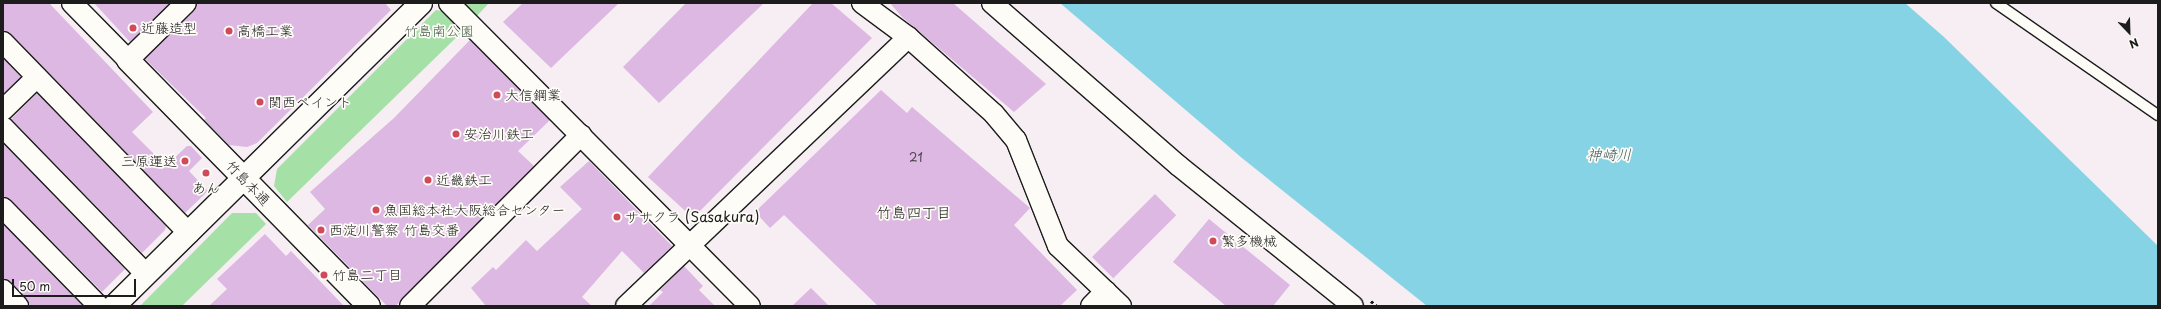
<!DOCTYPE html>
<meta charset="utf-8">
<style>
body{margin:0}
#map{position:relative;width:2161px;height:309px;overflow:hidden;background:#f6eef3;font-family:"Playpen Sans","Klee One",sans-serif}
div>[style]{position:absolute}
.green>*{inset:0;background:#a5e1a7}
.water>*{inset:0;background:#85d3e4}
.building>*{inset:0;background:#dcb8e2;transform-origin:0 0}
.path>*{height:2.5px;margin-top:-1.25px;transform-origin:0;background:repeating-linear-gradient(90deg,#1c1c1c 0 3px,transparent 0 6px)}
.roads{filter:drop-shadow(1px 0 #1c1c1c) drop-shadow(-1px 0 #1c1c1c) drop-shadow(0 1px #1c1c1c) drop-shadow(0 -1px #1c1c1c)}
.lane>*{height:10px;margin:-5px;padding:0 5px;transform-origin:5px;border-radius:5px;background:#fdfcf7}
.street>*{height:20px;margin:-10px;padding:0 10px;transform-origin:10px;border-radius:10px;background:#fdfcf7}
.secondary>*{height:22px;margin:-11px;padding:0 11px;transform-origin:11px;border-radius:11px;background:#fdfcf7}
.dots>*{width:11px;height:11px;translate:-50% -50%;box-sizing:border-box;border:2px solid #fdfcf7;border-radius:50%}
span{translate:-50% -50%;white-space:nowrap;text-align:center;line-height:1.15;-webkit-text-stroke:3.5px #fdfcf7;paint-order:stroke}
.number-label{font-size:12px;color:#4c434e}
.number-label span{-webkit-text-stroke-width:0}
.poi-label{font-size:14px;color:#1c1c1c}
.left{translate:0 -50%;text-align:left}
.right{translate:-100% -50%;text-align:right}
.park-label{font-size:14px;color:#4c614d}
.street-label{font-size:14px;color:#1c1c1c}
.water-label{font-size:15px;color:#415c62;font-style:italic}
.neighbourhood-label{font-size:15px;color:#1c1c1c}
.frame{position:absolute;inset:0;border:4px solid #1c1c1c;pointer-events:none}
.north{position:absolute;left:2109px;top:12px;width:40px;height:40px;-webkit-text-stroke:3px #fdfcf7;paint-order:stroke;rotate:157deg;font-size:11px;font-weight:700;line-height:16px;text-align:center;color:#1c1c1c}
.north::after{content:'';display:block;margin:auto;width:14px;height:18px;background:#1c1c1c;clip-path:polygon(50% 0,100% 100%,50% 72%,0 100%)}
.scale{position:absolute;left:12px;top:279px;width:124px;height:18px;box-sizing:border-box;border:2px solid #1c1c1c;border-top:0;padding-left:5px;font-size:12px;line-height:14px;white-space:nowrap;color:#1c1c1c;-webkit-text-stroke:3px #fdfcf7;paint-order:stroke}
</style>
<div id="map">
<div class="green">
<i style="clip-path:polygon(462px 3px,489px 3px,476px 17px)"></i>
<i style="clip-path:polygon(436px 10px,442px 11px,465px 29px,287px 202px,274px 186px,277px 169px)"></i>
<i style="clip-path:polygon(232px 213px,256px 213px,266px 224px,182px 306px,140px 306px)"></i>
</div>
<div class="water">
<i style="clip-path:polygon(1060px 3px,1905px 3px,1944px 37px,2158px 246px,2158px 306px,1427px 306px,1242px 158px)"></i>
</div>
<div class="building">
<i style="clip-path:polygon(3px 3px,49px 3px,153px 112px,132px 132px,166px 166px,187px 146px,191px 146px,202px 158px,189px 171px,208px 191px,185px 213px,11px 34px,3px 31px)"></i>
<i style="clip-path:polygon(94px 3px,170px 3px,130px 42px)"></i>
<i style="clip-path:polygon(197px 3px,385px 3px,391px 10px,257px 143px,247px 147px,229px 145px,204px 120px,206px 118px,145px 59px,194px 11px)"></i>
<i style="clip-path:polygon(523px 3px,619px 3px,551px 68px,503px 22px)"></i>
<i style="clip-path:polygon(686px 3px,764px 3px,659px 103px,623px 67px)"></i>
<i style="clip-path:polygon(813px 3px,831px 3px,872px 38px,693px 218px,648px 177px)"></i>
<i style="clip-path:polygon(890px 3px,953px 3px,1046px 84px,1014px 112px,902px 17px)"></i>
<i style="clip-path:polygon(470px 40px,550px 120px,518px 151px,534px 166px,400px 302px,395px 306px,387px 306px,308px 225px,325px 209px,310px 192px,394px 118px)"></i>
<i style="clip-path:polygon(3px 58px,21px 77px,3px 94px)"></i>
<i style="clip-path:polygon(881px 90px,907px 113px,912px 107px,1030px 208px,1014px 225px,1077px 290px,1060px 306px,878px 306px,784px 215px,770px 228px,755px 212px)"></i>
<i style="clip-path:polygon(37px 93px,166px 226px,165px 230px,142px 253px,11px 119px)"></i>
<i style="clip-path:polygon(3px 143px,125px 269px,102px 292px,11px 200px,3px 197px)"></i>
<i style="clip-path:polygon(589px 161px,672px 246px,644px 273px,622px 251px,582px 297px,592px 306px,486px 306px,471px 288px,493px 267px,496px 270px,526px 240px,537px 251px,582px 209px,560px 187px)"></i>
<i style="left:1155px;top:194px;width:30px;height:89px;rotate:45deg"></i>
<i style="clip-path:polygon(1209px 219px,1290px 285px,1273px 306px,1226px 306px,1173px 262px)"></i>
<i style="clip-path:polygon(3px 224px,83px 306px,29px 306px,26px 298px,11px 282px,3px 279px)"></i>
<i style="clip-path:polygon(265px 234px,286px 256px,291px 251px,344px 306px,209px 306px,227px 289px,217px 279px)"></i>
<i style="clip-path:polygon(684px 266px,703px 286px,699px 290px,715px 306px,649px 306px,663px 292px,660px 290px)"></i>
<i style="clip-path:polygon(811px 288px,829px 306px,792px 306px)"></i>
</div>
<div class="path">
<i style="left:1371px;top:301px;width:8px;rotate:40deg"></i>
</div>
<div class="roads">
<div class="lane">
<i style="left:1996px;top:3px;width:197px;rotate:34.7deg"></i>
</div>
<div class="street">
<i style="left:72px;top:3px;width:80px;rotate:45.5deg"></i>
<i style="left:128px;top:60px;width:81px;rotate:-44.5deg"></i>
<i style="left:449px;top:3px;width:427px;rotate:45.2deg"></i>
<i style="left:862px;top:3px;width:57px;rotate:36.5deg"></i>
<i style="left:908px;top:37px;width:115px;rotate:41.8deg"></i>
<i style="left:994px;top:114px;width:34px;rotate:50deg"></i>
<i style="left:1016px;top:140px;width:114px;rotate:68.4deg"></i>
<i style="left:1058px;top:246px;width:87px;rotate:43.6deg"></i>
<i style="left:992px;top:3px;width:248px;rotate:41.1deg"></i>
<i style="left:1179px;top:166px;width:223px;rotate:38.8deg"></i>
<i style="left:3px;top:42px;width:267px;rotate:45.8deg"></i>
<i style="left:3px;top:110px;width:47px;rotate:-44.1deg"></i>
<i style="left:3px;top:127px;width:205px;rotate:45.8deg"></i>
<i style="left:3px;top:208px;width:137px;rotate:45.6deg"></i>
<i style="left:3px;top:290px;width:22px;rotate:47deg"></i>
<i style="left:410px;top:306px;width:242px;rotate:-45deg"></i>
<i style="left:626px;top:306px;width:390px;rotate:-43.6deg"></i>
<i style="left:1091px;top:306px;width:21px;rotate:-45deg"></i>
</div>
<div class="secondary">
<i style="left:128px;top:60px;width:344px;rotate:45.6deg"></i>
<i style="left:114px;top:306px;width:431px;rotate:-44.6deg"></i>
</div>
</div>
<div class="dots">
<i style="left:133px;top:28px;background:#d1495b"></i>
<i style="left:229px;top:31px;background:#d1495b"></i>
<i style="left:497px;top:95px;background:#d1495b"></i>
<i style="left:260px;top:102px;background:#d1495b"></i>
<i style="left:456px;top:134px;background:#d1495b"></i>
<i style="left:185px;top:161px;background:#d1495b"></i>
<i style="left:206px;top:173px;background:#d1495b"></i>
<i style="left:428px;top:180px;background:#d1495b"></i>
<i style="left:376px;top:210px;background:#d1495b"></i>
<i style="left:617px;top:217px;background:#d1495b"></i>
<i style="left:321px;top:230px;background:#d1495b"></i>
<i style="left:1213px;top:241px;background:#d1495b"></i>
<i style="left:324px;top:275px;background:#d1495b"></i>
</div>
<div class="number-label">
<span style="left:916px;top:158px">21</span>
</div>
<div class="poi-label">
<span class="left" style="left:141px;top:28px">近藤造型</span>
<span class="left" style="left:237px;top:31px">高橋工業</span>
<span class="left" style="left:505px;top:95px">大信鋼業</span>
<span class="left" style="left:268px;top:102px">関西ペイント</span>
<span class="left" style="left:464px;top:134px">安治川鉄工</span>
<span class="right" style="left:177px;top:161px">三原運送</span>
<span class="left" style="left:436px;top:180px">近畿鉄工</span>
<span style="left:206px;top:188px">あん</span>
<span class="left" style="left:384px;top:210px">魚国総本社大阪総合センター</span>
<span class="left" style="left:625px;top:217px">ササクラ (Sasakura)</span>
<span class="left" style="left:329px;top:230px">西淀川警察 竹島交番</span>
<span class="left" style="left:1221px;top:241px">繁多機械</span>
<span class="left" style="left:332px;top:275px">竹島二丁目</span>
</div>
<div class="park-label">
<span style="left:439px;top:31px">竹島南公園</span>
</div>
<div class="street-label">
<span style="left:248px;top:183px;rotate:46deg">竹島本通</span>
</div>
<div class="water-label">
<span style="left:1609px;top:154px">神崎川</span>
</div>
<div class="neighbourhood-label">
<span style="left:914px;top:212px">竹島四丁目</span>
</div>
<div class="frame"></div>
<div class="north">N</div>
<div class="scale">50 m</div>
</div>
